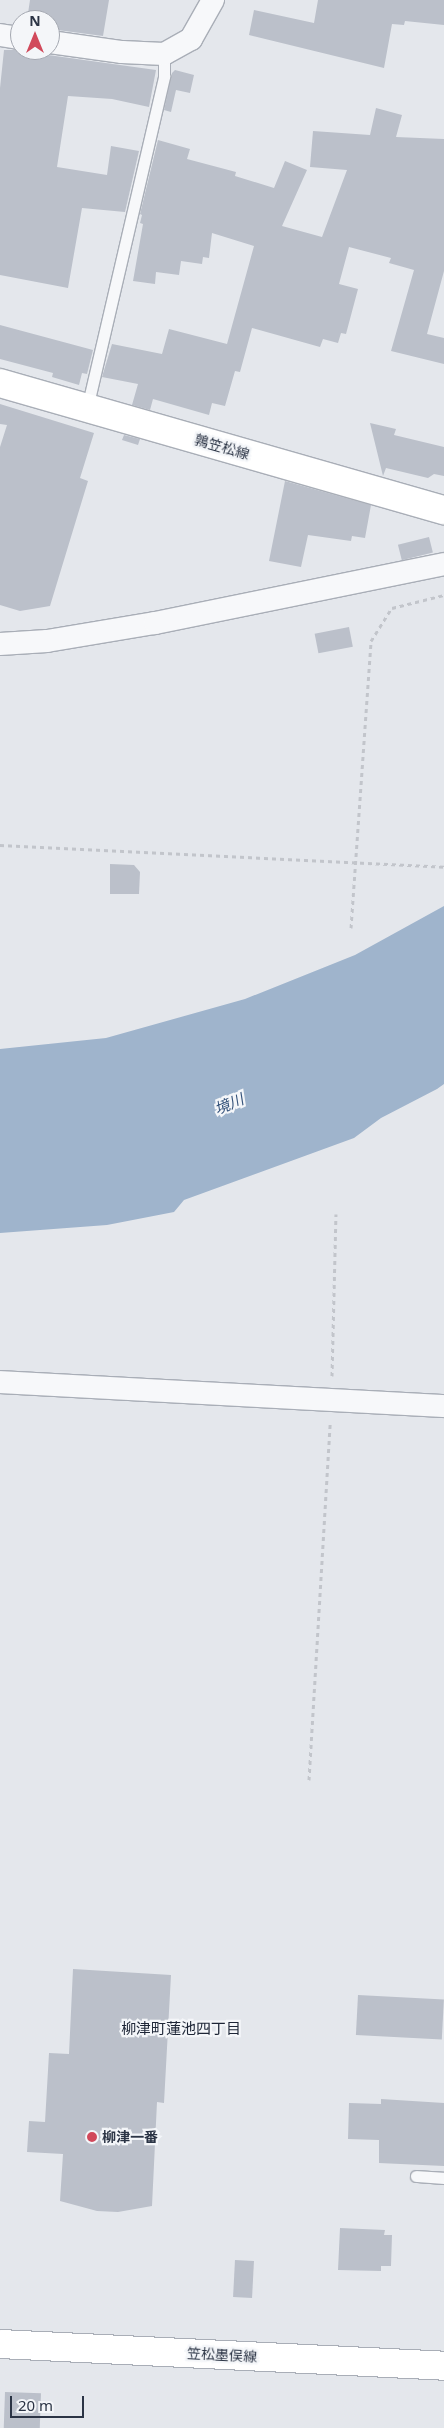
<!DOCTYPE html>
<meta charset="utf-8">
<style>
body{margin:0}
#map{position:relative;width:444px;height:2428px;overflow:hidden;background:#e4e7ec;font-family:"Noto Sans","Noto Sans JP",sans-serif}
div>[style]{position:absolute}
.water>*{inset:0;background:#9fb4cc}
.building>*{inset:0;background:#bbc0ca;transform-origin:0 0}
.path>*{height:3px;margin-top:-1.5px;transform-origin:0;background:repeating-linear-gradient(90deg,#c2c5cb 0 4px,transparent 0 8px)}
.roads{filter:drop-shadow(1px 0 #a9aeb7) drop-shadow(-1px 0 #a9aeb7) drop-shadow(0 1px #a9aeb7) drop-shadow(0 -1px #a9aeb7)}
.service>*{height:11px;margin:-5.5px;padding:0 5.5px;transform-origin:5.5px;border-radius:5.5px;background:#f7f8fa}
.minor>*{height:22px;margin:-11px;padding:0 11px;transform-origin:11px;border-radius:11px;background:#f7f8fa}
.secondary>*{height:28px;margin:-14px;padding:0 14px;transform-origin:14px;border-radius:14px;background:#fff}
.dots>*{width:14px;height:14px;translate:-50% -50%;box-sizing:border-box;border:2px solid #f4f6f9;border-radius:50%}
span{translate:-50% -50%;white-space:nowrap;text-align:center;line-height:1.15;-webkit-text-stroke:4.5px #f4f6f9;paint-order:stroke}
.street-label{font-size:14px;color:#2b3445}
.poi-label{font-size:14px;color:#2b3445;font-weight:700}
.left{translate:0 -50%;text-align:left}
.water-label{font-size:15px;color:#34527a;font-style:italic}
.neighbourhood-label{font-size:15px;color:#1d2536}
.north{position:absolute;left:10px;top:10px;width:50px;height:50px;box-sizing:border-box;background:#f4f6f9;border:1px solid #a4a8b1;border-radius:50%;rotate:0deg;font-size:14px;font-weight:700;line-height:20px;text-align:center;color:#2b3445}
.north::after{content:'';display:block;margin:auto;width:18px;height:22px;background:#d1495b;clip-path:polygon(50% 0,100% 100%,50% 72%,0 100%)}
.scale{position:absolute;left:10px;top:2396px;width:74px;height:22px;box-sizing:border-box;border:2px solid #2b3445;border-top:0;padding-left:6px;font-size:15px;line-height:18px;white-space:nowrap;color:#2b3445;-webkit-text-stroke:4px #f4f6f9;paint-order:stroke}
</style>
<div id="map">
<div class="water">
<i style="clip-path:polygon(444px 906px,444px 1084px,437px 1089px,381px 1118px,354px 1138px,184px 1200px,174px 1212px,107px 1225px,0 1233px,0 1049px,106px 1038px,245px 999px,355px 955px)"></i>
</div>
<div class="building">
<i style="clip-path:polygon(30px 0,109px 0,103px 36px,50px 29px,50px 20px,27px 20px)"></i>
<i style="clip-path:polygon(318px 0,444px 0,444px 25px,405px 21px,404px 25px,392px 24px,384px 68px,249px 35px,254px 10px,314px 23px)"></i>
<i style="clip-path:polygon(4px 50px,40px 50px,48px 55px,156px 70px,149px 107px,112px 99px,68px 96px,57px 167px,107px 175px,111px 146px,139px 151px,125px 212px,82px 208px,68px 288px,0 275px,0 88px)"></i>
<i style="clip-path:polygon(175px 70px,194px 75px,190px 93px,176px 90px,171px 112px,164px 110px,172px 73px)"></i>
<i style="clip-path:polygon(376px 108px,402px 115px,396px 137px,444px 139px,444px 271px,427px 334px,444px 338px,444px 364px,391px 351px,414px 270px,389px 263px,391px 258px,349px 247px,339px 284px,358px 289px,346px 334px,341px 333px,338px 343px,323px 339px,320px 347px,252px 328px,240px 372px,235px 371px,225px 406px,212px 403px,209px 415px,153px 399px,150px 410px,132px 405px,138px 384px,102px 377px,112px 344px,162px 354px,169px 329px,227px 344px,254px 246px,212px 233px,209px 258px,203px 257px,202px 264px,181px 261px,179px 275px,156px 272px,155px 284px,133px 281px,143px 224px,140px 223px,142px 215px,140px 214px,158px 140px,190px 149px,187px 159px,236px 172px,235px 176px,274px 188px,285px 161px,307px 170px,282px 226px,322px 237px,347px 170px,310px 167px,313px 131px,370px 135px)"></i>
<i style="clip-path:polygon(0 325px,93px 350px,87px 374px,82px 373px,79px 385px,52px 377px,53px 373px,0 359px)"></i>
<i style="clip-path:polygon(0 404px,94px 433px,80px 478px,88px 481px,50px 606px,20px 611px,0 605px,0 447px,7px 425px,0 424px)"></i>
<i style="clip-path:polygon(370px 423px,396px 429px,394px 435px,444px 447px,444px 476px,434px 474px,428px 478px,386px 468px,383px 476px)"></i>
<i style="clip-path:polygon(124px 435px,140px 439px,138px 445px,122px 440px)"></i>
<i style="clip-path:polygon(285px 481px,371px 505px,365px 538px,352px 536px,351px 541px,308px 535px,301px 567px,269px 561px)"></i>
<i style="left:429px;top:537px;width:16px;height:32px;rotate:76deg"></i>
<i style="left:349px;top:627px;width:20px;height:35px;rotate:79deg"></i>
<i style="clip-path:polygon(110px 864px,134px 865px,140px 872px,139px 894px,110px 894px)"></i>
<i style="clip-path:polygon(73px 1969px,171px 1975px,164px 2103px,157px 2102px,152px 2206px,118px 2212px,97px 2211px,60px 2201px,63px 2154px,27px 2152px,29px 2121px,45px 2122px,49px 2053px,69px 2054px)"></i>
<i style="left:358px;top:1995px;width:86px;height:40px;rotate:3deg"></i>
<i style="clip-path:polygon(381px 2099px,444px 2103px,444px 2166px,379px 2163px,379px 2140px,348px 2139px,349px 2103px,381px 2104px)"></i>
<i style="clip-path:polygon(340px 2228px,385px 2230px,384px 2235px,392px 2235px,391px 2266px,381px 2266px,381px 2271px,338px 2270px)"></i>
<i style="left:235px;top:2260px;width:19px;height:37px;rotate:3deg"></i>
<i style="left:5px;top:2392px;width:36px;height:36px;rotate:2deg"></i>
</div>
<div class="path">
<i style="left:0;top:845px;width:445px;rotate:2.8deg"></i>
<i style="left:351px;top:928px;width:288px;rotate:-86deg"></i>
<i style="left:371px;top:641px;width:39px;rotate:-58deg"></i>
<i style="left:392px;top:608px;width:54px;rotate:-14deg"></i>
<i style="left:332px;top:1376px;width:162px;rotate:-88.6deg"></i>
<i style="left:309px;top:1780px;width:359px;rotate:-86.6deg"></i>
</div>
<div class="roads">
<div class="service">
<i style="left:87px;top:408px;width:341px;rotate:-76.9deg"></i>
<i style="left:164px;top:76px;width:22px;rotate:-90deg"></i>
<i style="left:416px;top:2176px;width:28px;rotate:4deg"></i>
</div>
<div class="minor">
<i style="left:0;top:35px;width:20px;rotate:9deg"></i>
<i style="left:50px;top:42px;width:73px;rotate:7.9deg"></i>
<i style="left:122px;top:52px;width:42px;rotate:2.7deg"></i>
<i style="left:164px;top:54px;width:31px;rotate:-29deg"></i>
<i style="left:191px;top:39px;width:45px;rotate:-60.6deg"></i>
<i style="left:0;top:644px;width:47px;rotate:-3.7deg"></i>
<i style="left:47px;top:641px;width:109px;rotate:-9.5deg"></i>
<i style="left:155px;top:623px;width:295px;rotate:-11.5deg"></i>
<i style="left:0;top:1382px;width:445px;rotate:3.1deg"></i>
</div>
<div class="secondary">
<i style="left:0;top:383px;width:462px;rotate:16deg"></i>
<i style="left:0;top:2344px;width:445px;rotate:2.8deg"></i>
</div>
</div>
<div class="dots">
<i style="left:92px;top:2137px;background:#d1495b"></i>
</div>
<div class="street-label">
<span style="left:222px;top:447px;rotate:16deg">鶉笠松線</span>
<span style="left:222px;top:2355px;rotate:3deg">笠松墨俣線</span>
</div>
<div class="poi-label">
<span class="left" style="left:102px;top:2137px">柳津一番</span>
</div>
<div class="water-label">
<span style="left:229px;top:1104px;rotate:-23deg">境川</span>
</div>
<div class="neighbourhood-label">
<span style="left:181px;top:2029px">柳津町蓮池四丁目</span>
</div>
<div class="north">N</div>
<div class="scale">20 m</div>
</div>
